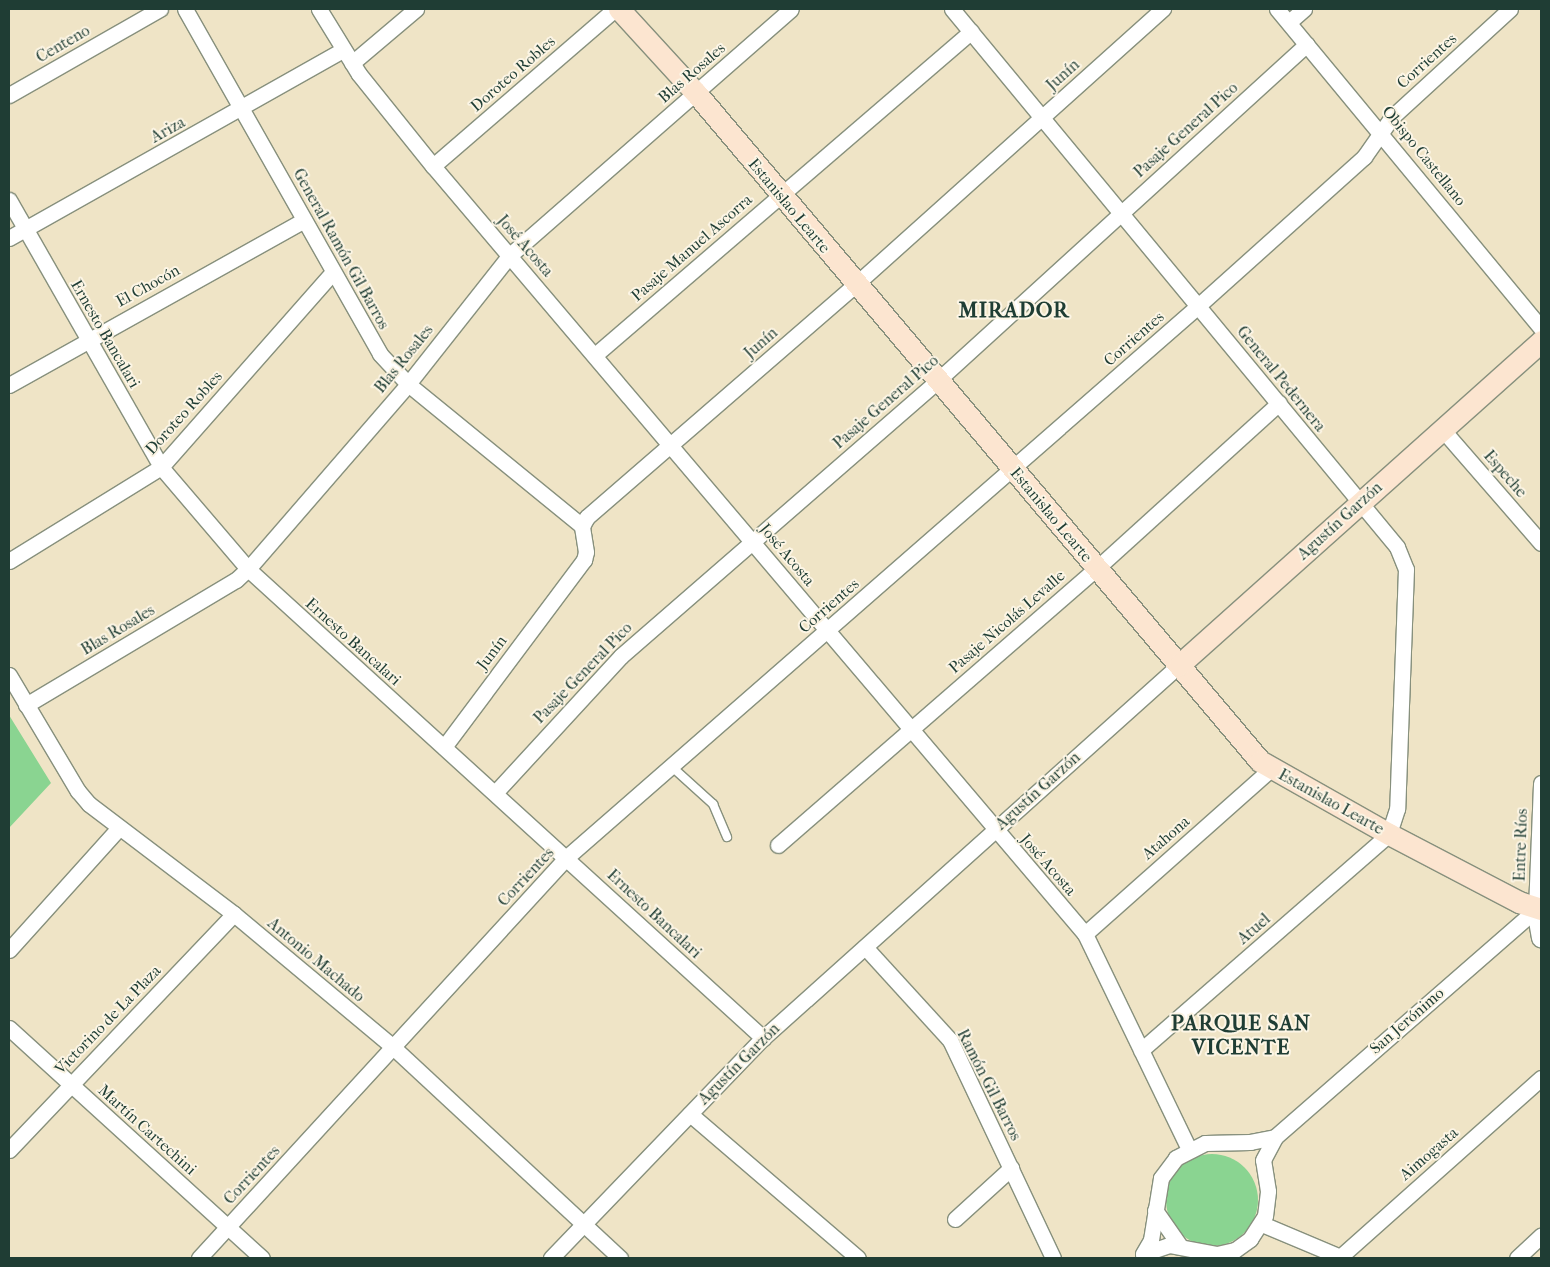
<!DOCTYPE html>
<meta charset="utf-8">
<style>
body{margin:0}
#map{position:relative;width:1550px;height:1267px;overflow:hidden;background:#efe4c6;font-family:"IM FELL French Canon",serif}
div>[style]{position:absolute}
.green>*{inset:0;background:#8ad491}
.round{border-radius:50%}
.roads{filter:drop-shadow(1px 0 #87907d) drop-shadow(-1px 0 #87907d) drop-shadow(0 1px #87907d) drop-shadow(0 -1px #87907d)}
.service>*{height:8px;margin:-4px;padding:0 4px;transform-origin:4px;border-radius:4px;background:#fff}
.minor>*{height:15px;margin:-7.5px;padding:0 7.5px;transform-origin:7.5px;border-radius:7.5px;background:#fff}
.tertiary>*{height:19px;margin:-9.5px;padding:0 9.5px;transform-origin:9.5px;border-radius:9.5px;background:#fff}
.secondary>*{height:21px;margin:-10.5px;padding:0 10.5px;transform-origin:10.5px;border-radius:10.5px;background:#fce5d0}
span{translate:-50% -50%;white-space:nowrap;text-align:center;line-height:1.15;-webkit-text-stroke:4px #fcf5e5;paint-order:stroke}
.street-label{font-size:16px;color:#1f3d34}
.district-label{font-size:21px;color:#1f3d34;font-weight:700;letter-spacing:1px}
.frame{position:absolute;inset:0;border:10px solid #1f3d34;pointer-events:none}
</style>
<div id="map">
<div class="green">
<i style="clip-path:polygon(9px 715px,51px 783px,9px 828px,9px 714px)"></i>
<i class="round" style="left:1166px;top:1154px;width:92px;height:92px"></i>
</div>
<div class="roads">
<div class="service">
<i style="left:671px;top:766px;width:57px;rotate:42.1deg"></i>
<i style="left:713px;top:804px;width:36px;rotate:67deg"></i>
</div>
<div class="minor">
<i style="left:185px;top:9px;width:396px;rotate:60.5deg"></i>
<i style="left:380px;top:354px;width:41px;rotate:47deg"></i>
<i style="left:408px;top:384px;width:225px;rotate:39.2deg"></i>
<i style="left:319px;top:9px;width:76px;rotate:58.4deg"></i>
<i style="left:359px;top:74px;width:118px;rotate:51.2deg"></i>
<i style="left:433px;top:166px;width:1007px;rotate:49.67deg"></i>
<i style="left:1085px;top:934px;width:239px;rotate:64.2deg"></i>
<i style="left:952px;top:9px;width:698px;rotate:50.4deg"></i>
<i style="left:1397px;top:547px;width:24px;rotate:68deg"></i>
<i style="left:1406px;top:569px;width:240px;rotate:92.1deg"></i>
<i style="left:1397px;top:809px;width:26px;rotate:108deg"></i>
<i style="left:1389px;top:834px;width:329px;rotate:138.9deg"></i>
<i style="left:1277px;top:9px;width:414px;rotate:50.4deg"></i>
<i style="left:1289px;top:22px;width:20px;rotate:-41deg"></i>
<i style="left:352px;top:63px;width:84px;rotate:-40.2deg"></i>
<i style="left:9px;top:95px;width:174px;rotate:-29.7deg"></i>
<i style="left:433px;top:166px;width:240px;rotate:-40.8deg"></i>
<i style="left:9px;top:200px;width:307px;rotate:60.3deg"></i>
<i style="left:161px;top:467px;width:134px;rotate:49.5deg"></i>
<i style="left:248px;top:569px;width:697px;rotate:42.32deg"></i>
<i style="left:9px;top:238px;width:383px;rotate:-29.4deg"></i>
<i style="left:595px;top:355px;width:496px;rotate:-40.7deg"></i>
<i style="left:9px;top:385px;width:338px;rotate:-29.2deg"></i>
<i style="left:1442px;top:429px;width:151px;rotate:49deg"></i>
<i style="left:9px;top:561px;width:179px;rotate:-31.7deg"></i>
<i style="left:161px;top:467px;width:260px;rotate:-48.6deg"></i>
<i style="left:9px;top:675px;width:135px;rotate:59.3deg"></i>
<i style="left:78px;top:791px;width:17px;rotate:50deg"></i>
<i style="left:89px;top:804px;width:182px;rotate:37.2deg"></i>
<i style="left:234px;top:914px;width:207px;rotate:39.9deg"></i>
<i style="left:393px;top:1047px;width:310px;rotate:42.9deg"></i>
<i style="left:26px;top:705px;width:244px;rotate:-30.8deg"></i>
<i style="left:236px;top:580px;width:16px;rotate:-43deg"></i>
<i style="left:248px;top:569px;width:245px;rotate:-49.1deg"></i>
<i style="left:408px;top:384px;width:164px;rotate:-51.7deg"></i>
<i style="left:510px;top:255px;width:373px;rotate:-41.2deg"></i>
<i style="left:444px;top:747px;width:234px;rotate:-53.2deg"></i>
<i style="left:584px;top:560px;width:8px;rotate:-76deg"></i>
<i style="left:586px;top:552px;width:26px;rotate:-99deg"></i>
<i style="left:582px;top:526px;width:10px;rotate:-61deg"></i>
<i style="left:587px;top:517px;width:354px;rotate:-40.9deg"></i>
<i style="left:855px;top:285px;width:414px;rotate:-41.9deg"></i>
<i style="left:495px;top:793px;width:186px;rotate:-47.4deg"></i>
<i style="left:621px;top:656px;width:419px;rotate:-41deg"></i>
<i style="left:937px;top:381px;width:500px;rotate:-42.33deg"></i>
<i style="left:778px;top:845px;width:421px;rotate:-41deg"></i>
<i style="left:1096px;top:569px;width:247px;rotate:-42.2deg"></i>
<i style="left:1085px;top:934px;width:249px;rotate:-41.6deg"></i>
<i style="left:865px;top:947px;width:126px;rotate:47.6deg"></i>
<i style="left:950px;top:1040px;width:241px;rotate:64.7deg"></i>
<i style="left:9px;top:950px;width:164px;rotate:-48deg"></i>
<i style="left:9px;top:1028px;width:342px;rotate:42.3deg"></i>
<i style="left:690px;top:1114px;width:221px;rotate:40.6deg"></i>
<i style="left:1275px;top:1137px;width:25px;rotate:169deg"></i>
<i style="left:1250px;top:1142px;width:45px;rotate:178.7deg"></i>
<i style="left:1205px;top:1143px;width:33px;rotate:153deg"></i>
<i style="left:1176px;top:1158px;width:25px;rotate:127deg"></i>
<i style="left:1161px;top:1178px;width:63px;rotate:99.2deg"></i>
<i style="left:1151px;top:1240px;width:16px;rotate:120deg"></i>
<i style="left:1143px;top:1254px;width:28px;rotate:-19deg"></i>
<i style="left:1169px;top:1245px;width:49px;rotate:10.6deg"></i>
<i style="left:1217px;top:1254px;width:18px;rotate:-13deg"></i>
<i style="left:1235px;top:1250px;width:19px;rotate:-36deg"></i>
<i style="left:1250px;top:1239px;width:27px;rotate:-57deg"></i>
<i style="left:1265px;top:1216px;width:25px;rotate:-83deg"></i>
<i style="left:1268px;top:1191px;width:31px;rotate:-99deg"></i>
<i style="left:1263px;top:1160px;width:26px;rotate:-62deg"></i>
<i style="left:1275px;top:1137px;width:347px;rotate:-41.1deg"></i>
<i style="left:1536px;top:909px;width:126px;rotate:-87.7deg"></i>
<i style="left:9px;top:1150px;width:326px;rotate:-46.4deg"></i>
<i style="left:1155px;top:1210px;width:44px;rotate:55.2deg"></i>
<i style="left:955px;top:1219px;width:76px;rotate:-42.3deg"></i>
<i style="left:1262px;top:1224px;width:88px;rotate:22.8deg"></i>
<i style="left:1340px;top:1257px;width:269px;rotate:-41.7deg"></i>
<i style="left:199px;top:1258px;width:544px;rotate:-47.46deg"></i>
<i style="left:567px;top:857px;width:839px;rotate:-41.13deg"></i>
<i style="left:1199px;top:305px;width:222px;rotate:-41.9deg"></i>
<i style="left:1364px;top:157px;width:49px;rotate:-55deg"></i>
<i style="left:1392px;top:117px;width:160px;rotate:-42.5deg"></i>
<i style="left:551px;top:1258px;width:306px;rotate:-46.1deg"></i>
<i style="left:763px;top:1038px;width:559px;rotate:-41.88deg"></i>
<i style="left:1517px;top:1258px;width:33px;rotate:-43deg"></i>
</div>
<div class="tertiary">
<i style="left:1536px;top:909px;width:29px;rotate:80deg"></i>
</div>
<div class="secondary">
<i style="left:619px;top:9px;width:114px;rotate:47.5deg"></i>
<i style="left:696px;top:93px;width:874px;rotate:49.83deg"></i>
<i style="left:1260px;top:761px;width:148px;rotate:29.5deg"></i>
<i style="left:1389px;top:834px;width:147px;rotate:27.6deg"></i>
<i style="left:1519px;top:902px;width:23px;rotate:18deg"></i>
<i style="left:1179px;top:665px;width:486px;rotate:-41.8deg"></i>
</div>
</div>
<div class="street-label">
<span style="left:63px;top:44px;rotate:-30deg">Centeno</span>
<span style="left:1427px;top:61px;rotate:-42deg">Corrientes</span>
<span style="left:692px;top:73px;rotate:-41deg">Blas Rosales</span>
<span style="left:513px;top:74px;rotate:-41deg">Doroteo Robles</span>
<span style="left:1063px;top:75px;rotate:-42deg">Junín</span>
<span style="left:168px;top:130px;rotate:-29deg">Ariza</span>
<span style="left:1186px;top:130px;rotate:-42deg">Pasaje General Pico</span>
<span style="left:1424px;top:156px;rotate:51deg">Obispo Castellano</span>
<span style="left:789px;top:206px;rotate:50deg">Estanislao Learte</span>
<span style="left:525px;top:246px;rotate:49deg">José Acosta</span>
<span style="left:692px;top:248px;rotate:-41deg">Pasaje Manuel Ascorra</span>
<span style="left:341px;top:249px;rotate:61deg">General Ramón Gil Barros</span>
<span style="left:148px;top:286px;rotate:-29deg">El Chocón</span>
<span style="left:105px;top:334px;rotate:60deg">Ernesto Bancalari</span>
<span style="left:1134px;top:339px;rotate:-41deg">Corrientes</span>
<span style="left:761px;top:343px;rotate:-41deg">Junín</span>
<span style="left:404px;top:359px;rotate:-51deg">Blas Rosales</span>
<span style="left:1281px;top:379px;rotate:51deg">General Pedernera</span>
<span style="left:886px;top:402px;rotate:-41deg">Pasaje General Pico</span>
<span style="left:184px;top:413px;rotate:-48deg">Doroteo Robles</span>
<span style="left:1505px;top:474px;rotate:49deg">Espeche</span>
<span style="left:1051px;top:515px;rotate:50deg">Estanislao Learte</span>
<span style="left:1340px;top:521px;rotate:-42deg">Agustín Garzón</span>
<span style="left:787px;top:555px;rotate:50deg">José Acosta</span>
<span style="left:829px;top:606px;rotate:-41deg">Corrientes</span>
<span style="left:1007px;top:622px;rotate:-41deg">Pasaje Nicolás Levalle</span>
<span style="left:118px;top:630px;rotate:-31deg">Blas Rosales</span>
<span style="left:353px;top:642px;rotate:42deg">Ernesto Bancalari</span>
<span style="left:492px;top:653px;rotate:-53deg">Junín</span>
<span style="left:583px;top:673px;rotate:-46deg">Pasaje General Pico</span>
<span style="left:1038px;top:791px;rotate:-42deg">Agustín Garzón</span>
<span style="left:1331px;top:802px;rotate:29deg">Estanislao Learte</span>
<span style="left:1166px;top:838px;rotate:-41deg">Atahona</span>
<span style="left:1521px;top:845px;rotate:-88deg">Entre Ríos</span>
<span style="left:1048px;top:865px;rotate:49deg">José Acosta</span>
<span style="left:526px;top:877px;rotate:-47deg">Corrientes</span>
<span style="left:654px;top:914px;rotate:43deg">Ernesto Bancalari</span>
<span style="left:1254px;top:929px;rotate:-41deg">Atuel</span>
<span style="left:316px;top:960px;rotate:40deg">Antonio Machado</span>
<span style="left:108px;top:1020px;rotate:-46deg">Victorino de La Plaza</span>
<span style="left:1407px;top:1021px;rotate:-41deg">San Jerónimo</span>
<span style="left:739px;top:1064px;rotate:-45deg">Agustín Garzón</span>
<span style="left:989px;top:1085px;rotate:63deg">Ramón Gil Barros</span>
<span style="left:147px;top:1130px;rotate:42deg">Martín Cartechini</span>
<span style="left:1429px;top:1154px;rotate:-41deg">Aimogasta</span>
<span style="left:252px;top:1175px;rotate:-47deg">Corrientes</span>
</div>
<div class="district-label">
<span style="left:1014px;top:310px">MIRADOR</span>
<span style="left:1241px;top:1035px">PARQUE SAN<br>VICENTE</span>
</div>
<div class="frame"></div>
</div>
